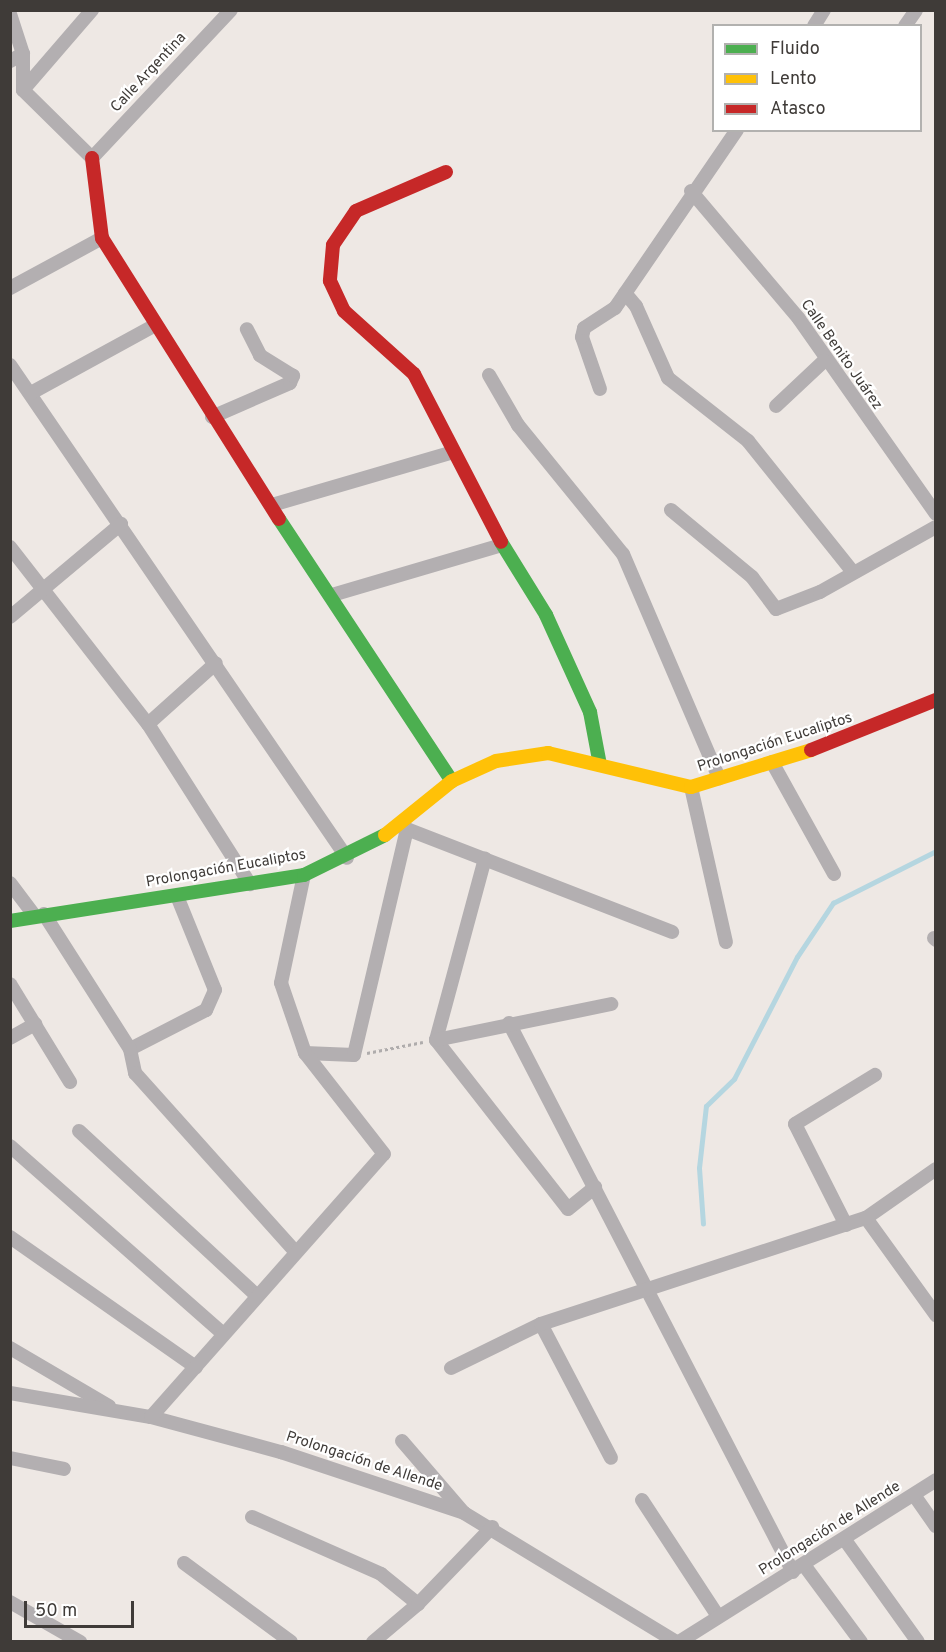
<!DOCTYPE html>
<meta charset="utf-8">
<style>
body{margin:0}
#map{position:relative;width:946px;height:1652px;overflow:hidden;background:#eee8e4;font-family:Overpass,sans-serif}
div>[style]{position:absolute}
.stream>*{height:4.5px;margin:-2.25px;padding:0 2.25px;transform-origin:2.25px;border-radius:2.25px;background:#b5d6e0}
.path>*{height:3px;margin-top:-1.5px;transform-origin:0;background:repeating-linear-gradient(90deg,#afacac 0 3px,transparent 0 6px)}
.street>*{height:14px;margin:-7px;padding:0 7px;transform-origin:7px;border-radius:7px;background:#b3afb1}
.fast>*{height:14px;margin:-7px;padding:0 7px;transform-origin:7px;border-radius:7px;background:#4caf50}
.slow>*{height:14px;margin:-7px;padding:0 7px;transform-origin:7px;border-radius:7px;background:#ffc107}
.jam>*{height:14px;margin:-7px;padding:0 7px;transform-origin:7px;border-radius:7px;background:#c62828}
span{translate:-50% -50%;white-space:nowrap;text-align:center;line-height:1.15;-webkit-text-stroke:4.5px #fff;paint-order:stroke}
.street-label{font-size:15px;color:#3f3b38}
.frame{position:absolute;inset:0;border:12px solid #3f3b38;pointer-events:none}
.legend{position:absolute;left:712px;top:24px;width:210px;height:108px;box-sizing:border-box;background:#fff;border:2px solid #b2b1af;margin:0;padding:8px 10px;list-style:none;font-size:18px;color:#3f3b38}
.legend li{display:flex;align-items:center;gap:12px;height:30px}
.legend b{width:30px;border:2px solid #b2b1af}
.scale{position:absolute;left:24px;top:1601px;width:110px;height:27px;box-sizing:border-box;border:3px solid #3f3b38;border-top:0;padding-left:8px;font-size:18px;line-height:21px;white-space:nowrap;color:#3f3b38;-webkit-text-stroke:4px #fff;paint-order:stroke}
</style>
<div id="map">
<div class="stream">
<i style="left:703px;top:1224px;width:56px;rotate:-94.1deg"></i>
<i style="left:699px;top:1168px;width:62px;rotate:-83.6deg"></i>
<i style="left:706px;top:1106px;width:39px;rotate:-44deg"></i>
<i style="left:734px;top:1079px;width:137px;rotate:-62.7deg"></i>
<i style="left:797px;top:957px;width:65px;rotate:-56.3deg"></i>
<i style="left:833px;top:903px;width:115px;rotate:-26.8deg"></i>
</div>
<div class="path">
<i style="left:367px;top:1053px;width:57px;rotate:-11.1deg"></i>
</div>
<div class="street">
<i style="left:10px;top:14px;width:42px;rotate:72deg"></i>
<i style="left:814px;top:26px;width:19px;rotate:-58deg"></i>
<i style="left:905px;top:26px;width:19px;rotate:-55deg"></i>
<i style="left:10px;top:61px;width:15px;rotate:-28deg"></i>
<i style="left:23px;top:54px;width:36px;rotate:90deg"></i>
<i style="left:23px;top:90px;width:97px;rotate:44.6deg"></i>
<i style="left:92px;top:158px;width:203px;rotate:-46.8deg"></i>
<i style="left:23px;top:90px;width:106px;rotate:-49.2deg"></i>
<i style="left:691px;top:191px;width:167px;rotate:49.8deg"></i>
<i style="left:799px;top:319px;width:238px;rotate:54.9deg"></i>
<i style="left:10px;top:288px;width:105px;rotate:-28.5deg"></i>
<i style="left:625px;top:293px;width:17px;rotate:50deg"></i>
<i style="left:636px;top:306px;width:79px;rotate:66deg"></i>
<i style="left:668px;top:378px;width:102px;rotate:38.2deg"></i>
<i style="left:748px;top:441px;width:166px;rotate:51.3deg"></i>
<i style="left:10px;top:365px;width:597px;rotate:55.64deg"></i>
<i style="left:489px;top:375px;width:58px;rotate:59.9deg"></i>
<i style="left:518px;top:425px;width:166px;rotate:50.9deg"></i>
<i style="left:623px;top:554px;width:244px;rotate:66.8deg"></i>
<i style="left:600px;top:389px;width:55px;rotate:-109.1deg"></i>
<i style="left:582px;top:337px;width:9px;rotate:-77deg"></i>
<i style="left:584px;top:328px;width:37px;rotate:-33deg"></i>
<i style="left:615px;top:308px;width:216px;rotate:-55.6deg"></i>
<i style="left:31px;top:393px;width:141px;rotate:-28.7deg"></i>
<i style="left:776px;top:406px;width:66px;rotate:-43.2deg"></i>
<i style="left:212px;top:417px;width:85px;rotate:-23.6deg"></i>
<i style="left:290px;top:383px;width:8px;rotate:-67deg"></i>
<i style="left:293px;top:376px;width:39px;rotate:-148deg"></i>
<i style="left:260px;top:355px;width:29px;rotate:-117deg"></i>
<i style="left:272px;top:505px;width:189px;rotate:-16.3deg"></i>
<i style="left:671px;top:510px;width:105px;rotate:39.6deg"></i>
<i style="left:752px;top:577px;width:40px;rotate:53deg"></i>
<i style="left:776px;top:609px;width:47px;rotate:-21.1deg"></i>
<i style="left:820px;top:592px;width:133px;rotate:-29.3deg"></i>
<i style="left:10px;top:547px;width:224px;rotate:52.1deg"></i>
<i style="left:148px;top:724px;width:190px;rotate:57.5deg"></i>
<i style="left:332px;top:595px;width:177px;rotate:-16.4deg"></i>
<i style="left:10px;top:617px;width:145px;rotate:-40deg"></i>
<i style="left:148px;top:724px;width:91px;rotate:-41.9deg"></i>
<i style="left:772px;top:762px;width:128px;rotate:61deg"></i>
<i style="left:691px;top:787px;width:159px;rotate:77.3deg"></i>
<i style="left:399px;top:826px;width:293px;rotate:21.2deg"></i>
<i style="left:10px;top:883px;width:40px;rotate:53deg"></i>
<i style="left:177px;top:896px;width:101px;rotate:68deg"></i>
<i style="left:215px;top:990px;width:22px;rotate:114deg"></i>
<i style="left:206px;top:1010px;width:85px;rotate:152.8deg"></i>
<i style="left:130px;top:1049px;width:25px;rotate:78deg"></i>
<i style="left:135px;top:1073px;width:238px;rotate:48.1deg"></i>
<i style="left:44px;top:914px;width:160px;rotate:57.5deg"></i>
<i style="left:934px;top:938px;width:3px;rotate:45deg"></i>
<i style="left:10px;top:984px;width:115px;rotate:58.5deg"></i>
<i style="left:509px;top:1023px;width:618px;rotate:62.65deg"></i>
<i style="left:10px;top:1038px;width:29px;rotate:-29deg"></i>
<i style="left:436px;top:1040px;width:214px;rotate:52deg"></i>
<i style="left:568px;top:1209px;width:35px;rotate:-39deg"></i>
<i style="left:436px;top:1040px;width:188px;rotate:-74.9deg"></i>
<i style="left:436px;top:1040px;width:179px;rotate:-11.6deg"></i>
<i style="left:305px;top:1053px;width:49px;rotate:2.3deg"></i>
<i style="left:354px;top:1055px;width:232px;rotate:-76.8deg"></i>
<i style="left:79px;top:1131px;width:241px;rotate:42.8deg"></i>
<i style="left:10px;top:1146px;width:284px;rotate:41.4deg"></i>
<i style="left:866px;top:1218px;width:120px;rotate:54.2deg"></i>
<i style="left:846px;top:1225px;width:113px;rotate:-116.8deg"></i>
<i style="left:795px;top:1124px;width:94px;rotate:-31.5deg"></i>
<i style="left:10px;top:1237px;width:227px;rotate:35deg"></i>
<i style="left:541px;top:1324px;width:151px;rotate:62.4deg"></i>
<i style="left:10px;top:1348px;width:115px;rotate:30.4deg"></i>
<i style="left:451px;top:1368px;width:100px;rotate:-26.1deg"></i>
<i style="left:541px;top:1324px;width:342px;rotate:-18.1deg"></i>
<i style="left:866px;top:1218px;width:85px;rotate:-35deg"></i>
<i style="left:10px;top:1393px;width:143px;rotate:9.7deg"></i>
<i style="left:151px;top:1417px;width:135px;rotate:15.1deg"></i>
<i style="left:281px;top:1452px;width:193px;rotate:18.4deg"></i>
<i style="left:464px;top:1513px;width:248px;rotate:31.3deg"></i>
<i style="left:151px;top:1417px;width:351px;rotate:-48.5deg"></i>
<i style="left:384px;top:1154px;width:128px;rotate:-128deg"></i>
<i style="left:305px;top:1053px;width:74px;rotate:-108.9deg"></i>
<i style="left:281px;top:983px;width:110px;rotate:-78deg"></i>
<i style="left:402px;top:1441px;width:94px;rotate:49.3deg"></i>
<i style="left:10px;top:1458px;width:55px;rotate:11.5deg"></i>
<i style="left:914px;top:1495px;width:38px;rotate:55deg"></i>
<i style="left:642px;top:1500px;width:139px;rotate:56.8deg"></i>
<i style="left:252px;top:1517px;width:141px;rotate:23.8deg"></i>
<i style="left:381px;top:1574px;width:48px;rotate:39deg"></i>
<i style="left:845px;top:1540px;width:125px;rotate:54.4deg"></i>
<i style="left:184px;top:1563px;width:133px;rotate:36.4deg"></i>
<i style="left:804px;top:1565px;width:96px;rotate:53.5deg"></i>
<i style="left:10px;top:1602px;width:81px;rotate:29.7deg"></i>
<i style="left:373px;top:1642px;width:59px;rotate:-40.2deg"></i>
<i style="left:418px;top:1604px;width:107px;rotate:-46.1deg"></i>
<i style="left:679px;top:1642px;width:304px;rotate:-32.2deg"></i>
</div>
<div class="fast">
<i style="left:279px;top:519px;width:314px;rotate:56.6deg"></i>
<i style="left:501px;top:542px;width:86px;rotate:58.3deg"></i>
<i style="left:546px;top:615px;width:107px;rotate:65.6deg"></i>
<i style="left:590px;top:712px;width:54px;rotate:79.3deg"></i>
<i style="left:10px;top:921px;width:298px;rotate:-8.9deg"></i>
<i style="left:304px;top:875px;width:90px;rotate:-26.3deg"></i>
</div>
<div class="slow">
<i style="left:385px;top:835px;width:86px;rotate:-38.9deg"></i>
<i style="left:452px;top:781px;width:48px;rotate:-24.4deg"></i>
<i style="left:496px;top:761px;width:53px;rotate:-8.7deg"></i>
<i style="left:548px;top:753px;width:147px;rotate:13.4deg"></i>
<i style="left:691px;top:787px;width:126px;rotate:-17.1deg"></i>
</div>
<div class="jam">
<i style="left:92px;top:158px;width:81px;rotate:82.9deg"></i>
<i style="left:102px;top:238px;width:332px;rotate:57.8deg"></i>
<i style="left:446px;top:172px;width:98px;rotate:156.6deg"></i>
<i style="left:356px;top:211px;width:41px;rotate:124.1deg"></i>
<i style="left:333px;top:245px;width:36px;rotate:95deg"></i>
<i style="left:330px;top:281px;width:33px;rotate:65deg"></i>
<i style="left:344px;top:311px;width:94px;rotate:42deg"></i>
<i style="left:414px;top:374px;width:189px;rotate:62.6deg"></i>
<i style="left:811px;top:750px;width:135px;rotate:-21.8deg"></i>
</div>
<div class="street-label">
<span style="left:149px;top:73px;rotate:-47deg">Calle Argentina</span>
<span style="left:841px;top:355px;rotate:55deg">Calle Benito Juárez</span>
<span style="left:775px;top:743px;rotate:-18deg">Prolongación Eucaliptos</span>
<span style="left:226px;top:869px;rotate:-10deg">Prolongación Eucaliptos</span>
<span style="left:364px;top:1462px;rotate:18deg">Prolongación de Allende</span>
<span style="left:830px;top:1529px;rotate:-32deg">Prolongación de Allende</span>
</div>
<div class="frame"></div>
<ul class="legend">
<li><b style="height:8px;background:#4caf50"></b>Fluido</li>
<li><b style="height:8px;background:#ffc107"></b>Lento</li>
<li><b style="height:8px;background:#c62828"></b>Atasco</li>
</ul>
<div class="scale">50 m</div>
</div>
